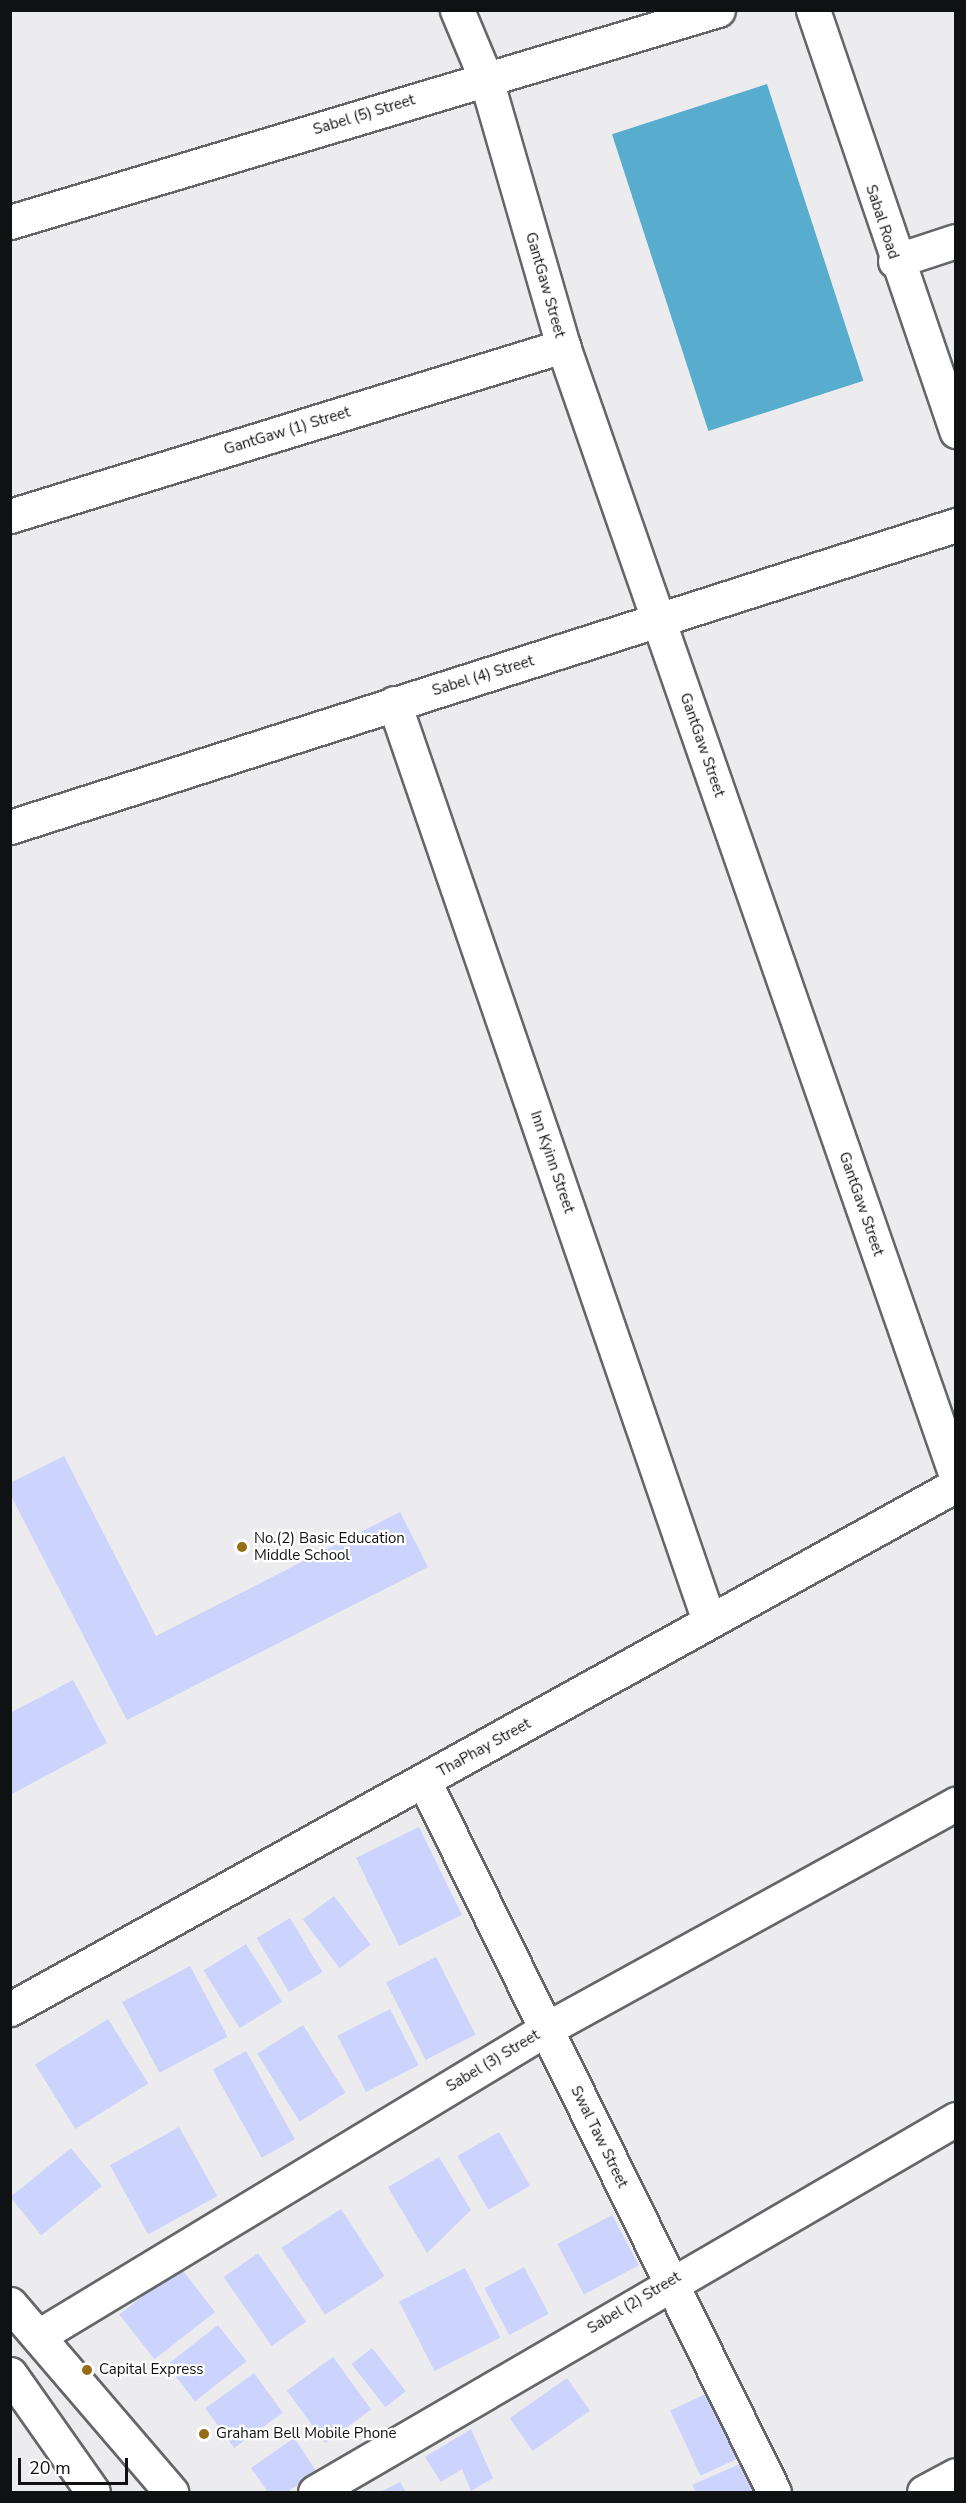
<!DOCTYPE html>
<style>
body{margin:0}
#map{position:relative;width:966px;height:2503px;overflow:hidden;background:#ececef;font-family:"Nunito Sans",sans-serif}
div>[style]{position:absolute}
.water>*{inset:0;background:#58acce;transform-origin:0 0}
.building>*{inset:0;background:#ccd3fc;transform-origin:0 0}
.roads{filter:drop-shadow(2px 0 #656668) drop-shadow(-2px 0 #656668) drop-shadow(0 2px #656668) drop-shadow(0 -2px #656668)}
.street>*{height:33px;margin:-16.5px;padding:0 16.5px;transform-origin:16.5px;border-radius:16.5px;background:#fff}
.primary>*{height:33px;margin:-16.5px;padding:0 16.5px;transform-origin:16.5px;border-radius:16.5px;background:#fff}
.dots>*{width:16px;height:16px;translate:-50% -50%;box-sizing:border-box;border:3px solid #fff;border-radius:50%}
span{translate:-50% -50%;white-space:nowrap;text-align:center;line-height:1.15;-webkit-text-stroke:4.5px #fff;paint-order:stroke}
.street-label{font-size:15px;color:#101112}
.poi-label{font-size:15px;color:#101112}
.left{translate:0 -50%;text-align:left}
.frame{position:absolute;inset:0;border:12px solid #101112;pointer-events:none}
.scale{position:absolute;left:18px;top:2458px;width:110px;height:27px;box-sizing:border-box;border:3px solid #101112;border-top:0;padding-left:8px;font-size:18px;line-height:21px;white-space:nowrap;color:#101112;-webkit-text-stroke:4px #fff;paint-order:stroke}
</style>
<div id="map">
<div class="water">
<i style="left:767px;top:84px;width:312px;height:163px;rotate:72deg"></i>
</div>
<div class="building">
<i style="clip-path:polygon(64px 1456px,156px 1636px,400px 1512px,428px 1567px,127px 1720px,10px 1494px,10px 1483px)"></i>
<i style="clip-path:polygon(73px 1680px,107px 1743px,10px 1795px,10px 1713px)"></i>
<i style="left:419px;top:1827px;width:98px;height:70px;rotate:64deg"></i>
<i style="left:334px;top:1896px;width:61px;height:39px;rotate:53deg"></i>
<i style="left:290px;top:1918px;width:63px;height:39px;rotate:59deg"></i>
<i style="left:246px;top:1944px;width:68px;height:50px;rotate:58deg"></i>
<i style="left:436px;top:1957px;width:87px;height:56px;rotate:63deg"></i>
<i style="left:190px;top:1966px;width:80px;height:77px;rotate:62deg"></i>
<i style="left:390px;top:2009px;width:63px;height:59px;rotate:63deg"></i>
<i style="left:108px;top:2019px;width:76px;height:86px;rotate:58deg"></i>
<i style="left:303px;top:2025px;width:80px;height:54px;rotate:58deg"></i>
<i style="left:246px;top:2051px;width:101px;height:38px;rotate:61deg"></i>
<i style="left:179px;top:2127px;width:79px;height:79px;rotate:61deg"></i>
<i style="left:499px;top:2132px;width:62px;height:48px;rotate:60deg"></i>
<i style="left:71px;top:2148px;width:49px;height:78px;rotate:51deg"></i>
<i style="clip-path:polygon(439px 2157px,471px 2210px,427px 2253px,388px 2187px)"></i>
<i style="left:341px;top:2209px;width:80px;height:71px;rotate:57deg"></i>
<i style="left:612px;top:2215px;width:57px;height:62px;rotate:62deg"></i>
<i style="left:258px;top:2253px;width:84px;height:42px;rotate:55deg"></i>
<i style="left:180px;top:2267px;width:57px;height:77px;rotate:52deg"></i>
<i style="left:524px;top:2267px;width:53px;height:45px;rotate:62deg"></i>
<i style="left:465px;top:2268px;width:78px;height:74px;rotate:63deg"></i>
<i style="left:218px;top:2325px;width:46px;height:65px;rotate:52deg"></i>
<i style="left:372px;top:2348px;width:55px;height:26px;rotate:52deg"></i>
<i style="left:333px;top:2357px;width:65px;height:57px;rotate:54deg"></i>
<i style="left:254px;top:2373px;width:49px;height:60px;rotate:54deg"></i>
<i style="left:567px;top:2378px;width:40px;height:70px;rotate:55deg"></i>
<i style="left:710px;top:2392px;width:72px;height:44px;rotate:65deg"></i>
<i style="clip-path:polygon(471px 2429px,493px 2478px,471px 2491px,462px 2469px,441px 2482px,425px 2457px)"></i>
<i style="clip-path:polygon(294px 2438px,317px 2472px,287px 2492px,268px 2492px,251px 2468px)"></i>
<i style="clip-path:polygon(749px 2460px,764px 2492px,696px 2492px,692px 2485px)"></i>
<i style="clip-path:polygon(400px 2482px,406px 2492px,380px 2492px)"></i>
</div>
<div class="roads">
<div class="street">
<i style="left:457px;top:10px;width:75px;rotate:67.2deg"></i>
<i style="left:486px;top:79px;width:278px;rotate:73.9deg"></i>
<i style="left:563px;top:346px;width:1196px;rotate:70.82deg"></i>
<i style="left:813px;top:10px;width:445px;rotate:71.2deg"></i>
<i style="left:10px;top:222px;width:739px;rotate:-16.67deg"></i>
<i style="left:895px;top:261px;width:64px;rotate:-18.2deg"></i>
<i style="left:10px;top:516px;width:579px;rotate:-17.09deg"></i>
<i style="left:394px;top:703px;width:971px;rotate:71.06deg"></i>
<i style="left:10px;top:827px;width:993px;rotate:-17.71deg"></i>
<i style="left:424px;top:1781px;width:792px;rotate:63.79deg"></i>
<i style="left:10px;top:2009px;width:1081px;rotate:-28.98deg"></i>
<i style="left:40px;top:2335px;width:591px;rotate:-31.16deg"></i>
<i style="left:546px;top:2029px;width:468px;rotate:-28.8deg"></i>
<i style="left:315px;top:2492px;width:742px;rotate:-30.2deg"></i>
<i style="left:924px;top:2492px;width:36px;rotate:-28deg"></i>
</div>
<div class="primary">
<i style="left:10px;top:2304px;width:248px;rotate:49.4deg"></i>
<i style="left:10px;top:2374px;width:144px;rotate:54.9deg"></i>
</div>
</div>
<div class="dots">
<i style="left:242px;top:1547px;background:#956d17"></i>
<i style="left:87px;top:2370px;background:#956d17"></i>
<i style="left:204px;top:2434px;background:#956d17"></i>
</div>
<div class="street-label">
<span style="left:364px;top:115px;rotate:-17deg">Sabel (5) Street</span>
<span style="left:882px;top:222px;rotate:72deg">Sabal Road</span>
<span style="left:545px;top:285px;rotate:74deg">GantGaw Street</span>
<span style="left:287px;top:431px;rotate:-17deg">GantGaw (1) Street</span>
<span style="left:483px;top:676px;rotate:-17deg">Sabel (4) Street</span>
<span style="left:702px;top:745px;rotate:71deg">GantGaw Street</span>
<span style="left:552px;top:1162px;rotate:71deg">Inn Kyinn Street</span>
<span style="left:861px;top:1204px;rotate:71deg">GantGaw Street</span>
<span style="left:484px;top:1748px;rotate:-29deg">ThaPhay Street</span>
<span style="left:493px;top:2061px;rotate:-31deg">Sabel (3) Street</span>
<span style="left:599px;top:2137px;rotate:64deg">Swal Taw Street</span>
<span style="left:634px;top:2303px;rotate:-31deg">Sabel (2) Street</span>
</div>
<div class="poi-label">
<span class="left" style="left:254px;top:1547px">No.(2) Basic Education<br>Middle School</span>
<span class="left" style="left:99px;top:2370px">Capital Express</span>
<span class="left" style="left:216px;top:2434px">Graham Bell Mobile Phone</span>
</div>
<div class="frame"></div>
<div class="scale">20 m</div>
</div>
